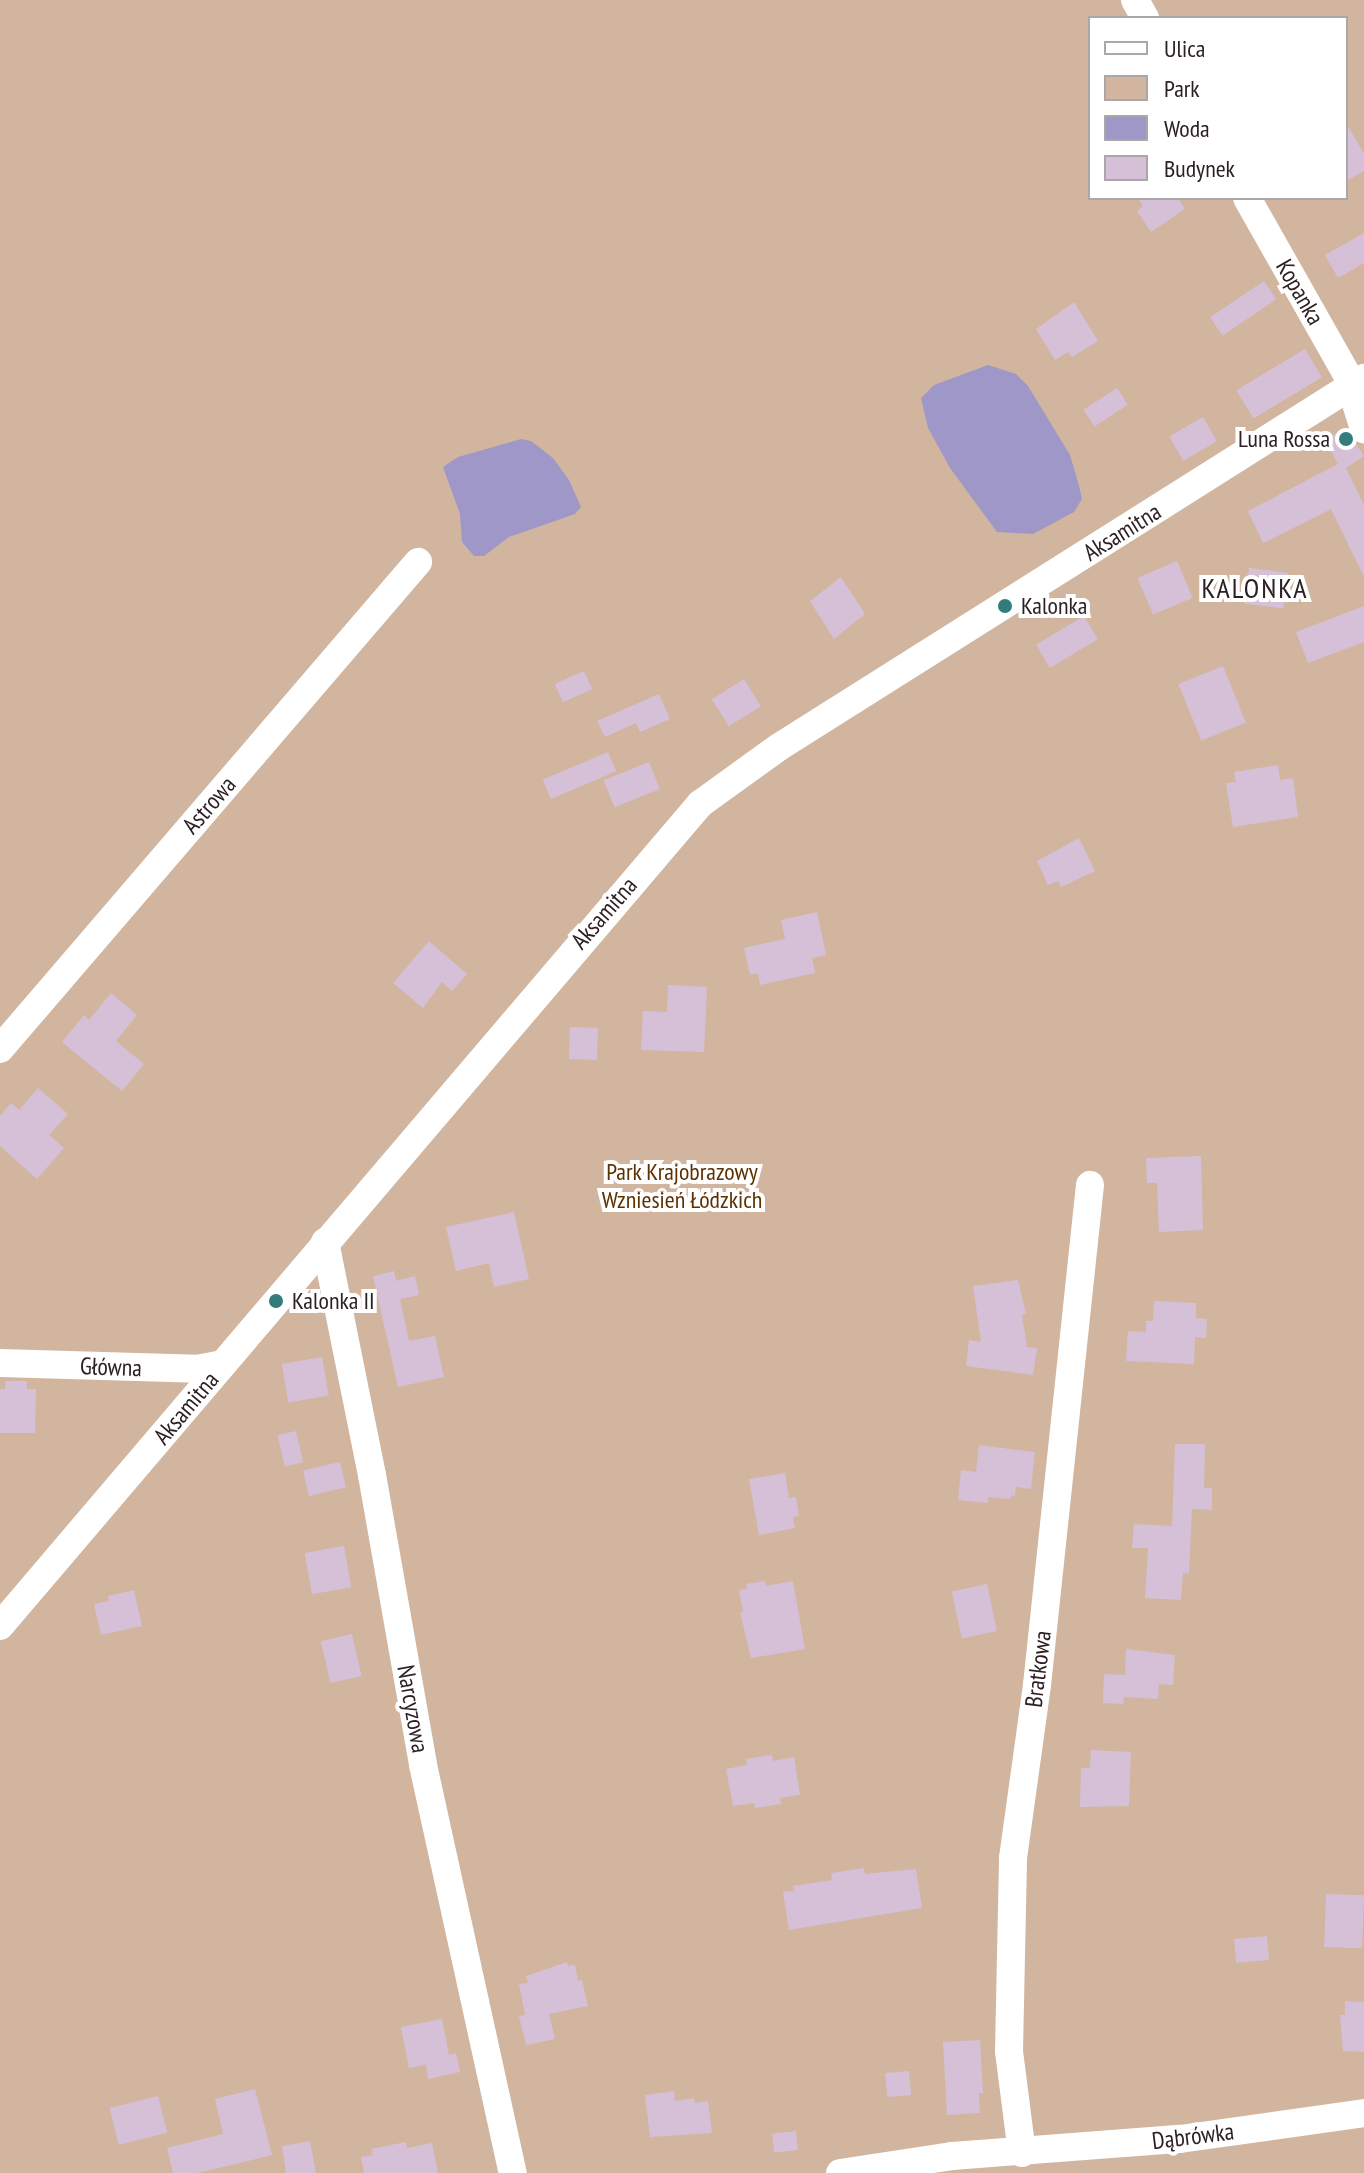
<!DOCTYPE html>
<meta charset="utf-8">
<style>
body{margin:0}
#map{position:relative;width:1364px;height:2173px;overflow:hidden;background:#fcdbe5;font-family:"PT Sans Narrow",sans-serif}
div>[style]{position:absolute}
.green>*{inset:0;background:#d1b59f}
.water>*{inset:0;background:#9f97c8}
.building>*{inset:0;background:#d6c0d7;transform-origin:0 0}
.minor>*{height:28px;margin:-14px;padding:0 14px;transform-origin:14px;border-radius:14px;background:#fff}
.dots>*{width:22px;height:22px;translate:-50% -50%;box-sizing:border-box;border:4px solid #fff;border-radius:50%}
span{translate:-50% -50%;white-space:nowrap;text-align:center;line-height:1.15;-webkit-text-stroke:8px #fff;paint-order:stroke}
.street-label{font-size:24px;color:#2c2024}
.poi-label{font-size:24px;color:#2c2024}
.right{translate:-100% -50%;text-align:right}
.left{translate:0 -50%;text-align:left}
.park-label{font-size:24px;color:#5b3102}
.quarter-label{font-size:28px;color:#2c2024;letter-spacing:2px}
.legend{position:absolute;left:1088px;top:16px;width:260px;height:184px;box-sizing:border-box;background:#fff;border:2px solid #aba6a7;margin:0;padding:10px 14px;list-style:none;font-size:24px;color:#2c2024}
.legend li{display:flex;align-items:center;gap:16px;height:40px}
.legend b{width:40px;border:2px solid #aba6a7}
</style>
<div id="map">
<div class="green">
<i style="clip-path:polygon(evenodd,0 0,1364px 0,1364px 2173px,0 2173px,0 0,1090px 18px,1346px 18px,1346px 198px,1090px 198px,1090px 18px)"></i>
</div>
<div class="water">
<i style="clip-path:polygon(988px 365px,1016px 374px,1028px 386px,1070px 455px,1079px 486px,1082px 499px,1074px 512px,1033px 534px,997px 532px,950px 468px,928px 428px,921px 398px,934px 385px)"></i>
<i style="clip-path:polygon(521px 439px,531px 441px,553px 458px,569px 480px,581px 507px,575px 514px,509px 537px,484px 556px,474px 556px,462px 542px,460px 514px,443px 467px,458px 457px)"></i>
</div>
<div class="building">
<i style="clip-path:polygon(1346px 123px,1364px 154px,1364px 171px,1346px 181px)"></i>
<i style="clip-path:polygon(1138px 198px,1178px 198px,1185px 209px,1151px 232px,1137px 211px,1143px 206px)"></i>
<i style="clip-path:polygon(1364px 233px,1364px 263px,1338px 278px,1325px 255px)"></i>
<i style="left:1264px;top:281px;width:22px;height:65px;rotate:56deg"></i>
<i style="clip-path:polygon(1074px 302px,1098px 341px,1072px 357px,1068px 352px,1055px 360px,1036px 329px)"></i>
<i style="left:1305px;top:349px;width:33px;height:80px;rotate:59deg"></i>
<i style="left:1117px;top:388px;width:20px;height:40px;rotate:57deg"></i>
<i style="left:1203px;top:417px;width:28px;height:39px;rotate:60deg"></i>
<i style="clip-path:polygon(1346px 428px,1364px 456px,1346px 468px,1364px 505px,1364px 577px,1331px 509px,1263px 543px,1248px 511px,1338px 464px,1325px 440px)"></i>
<i style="left:1177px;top:561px;width:40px;height:43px;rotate:67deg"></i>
<i style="left:1249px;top:568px;width:39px;height:36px;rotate:7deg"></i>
<i style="clip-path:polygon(841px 577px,865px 614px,834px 639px,810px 601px)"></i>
<i style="clip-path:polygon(1364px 606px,1364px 642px,1308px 663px,1296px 632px)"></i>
<i style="left:1084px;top:616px;width:27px;height:56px;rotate:59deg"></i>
<i style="left:1223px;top:666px;width:61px;height:48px;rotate:68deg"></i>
<i style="left:584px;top:671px;width:20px;height:32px;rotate:66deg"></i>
<i style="left:744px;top:679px;width:32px;height:38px;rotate:58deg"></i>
<i style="clip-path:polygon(659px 694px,670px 719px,640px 732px,636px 723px,605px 737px,597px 721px)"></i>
<i style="left:608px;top:752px;width:21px;height:71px;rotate:67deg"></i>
<i style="left:649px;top:762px;width:29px;height:49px;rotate:68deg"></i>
<i style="clip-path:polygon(1278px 765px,1280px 780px,1293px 778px,1298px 817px,1233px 827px,1226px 783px,1236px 782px,1234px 772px)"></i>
<i style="clip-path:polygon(1079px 838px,1095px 871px,1061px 887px,1058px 881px,1048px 885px,1037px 861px)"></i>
<i style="clip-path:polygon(817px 912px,826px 955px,812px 958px,815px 973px,760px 985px,758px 973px,750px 975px,744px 948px,785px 939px,781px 920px)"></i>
<i style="clip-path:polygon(429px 941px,467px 974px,452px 991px,442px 982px,423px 1008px,393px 983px)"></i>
<i style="clip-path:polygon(668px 985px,707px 987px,704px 1052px,641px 1050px,643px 1011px,667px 1012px)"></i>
<i style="clip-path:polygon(111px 993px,137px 1015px,116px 1041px,144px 1064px,122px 1091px,62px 1042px,84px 1015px,89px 1020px)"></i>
<i style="left:570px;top:1027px;width:28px;height:32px;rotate:2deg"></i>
<i style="clip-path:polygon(38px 1088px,68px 1114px,49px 1135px,64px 1148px,37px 1179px,0 1146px,0 1116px,11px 1103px,19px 1110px)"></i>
<i style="clip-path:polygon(1201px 1156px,1203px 1230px,1159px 1232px,1157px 1183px,1147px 1183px,1146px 1158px)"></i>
<i style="clip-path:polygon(514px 1212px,529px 1279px,494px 1287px,489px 1263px,456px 1271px,446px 1227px)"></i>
<i style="clip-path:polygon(394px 1271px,396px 1281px,415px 1276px,419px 1295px,400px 1299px,409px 1341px,435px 1336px,444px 1377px,398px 1387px,373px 1276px)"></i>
<i style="clip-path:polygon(1018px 1280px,1026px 1314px,1022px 1315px,1027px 1347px,1037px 1348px,1033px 1375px,966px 1366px,969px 1340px,981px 1342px,973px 1286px)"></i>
<i style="clip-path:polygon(1154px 1301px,1196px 1303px,1196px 1318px,1207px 1319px,1206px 1338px,1195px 1337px,1194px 1364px,1126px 1361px,1128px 1331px,1146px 1332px,1146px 1321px,1153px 1321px)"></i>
<i style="left:322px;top:1357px;width:39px;height:41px;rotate:80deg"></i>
<i style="clip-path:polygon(5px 1381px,27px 1381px,27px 1389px,36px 1389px,35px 1433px,0 1433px,0 1389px,5px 1389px)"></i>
<i style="left:296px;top:1431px;width:32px;height:19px;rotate:77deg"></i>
<i style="clip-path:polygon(1175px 1444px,1205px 1444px,1204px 1488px,1212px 1488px,1212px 1510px,1192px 1509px,1189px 1574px,1183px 1573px,1181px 1600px,1145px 1598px,1148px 1548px,1132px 1548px,1134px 1524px,1172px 1526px)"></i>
<i style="clip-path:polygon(979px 1445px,1035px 1452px,1031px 1489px,1016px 1487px,1015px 1496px,1011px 1495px,1010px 1499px,988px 1497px,988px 1503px,958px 1500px,961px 1470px,976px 1472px)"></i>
<i style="left:340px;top:1462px;width:26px;height:38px;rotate:77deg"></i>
<i style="clip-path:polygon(785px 1473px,789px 1498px,796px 1497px,799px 1516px,793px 1517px,795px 1528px,759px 1535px,749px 1479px)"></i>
<i style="left:344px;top:1546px;width:42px;height:40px;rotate:80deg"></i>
<i style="clip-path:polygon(765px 1581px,766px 1586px,793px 1581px,805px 1649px,751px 1658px,740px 1612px,743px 1612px,739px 1590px,747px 1589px,746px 1584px)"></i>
<i style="left:987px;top:1584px;width:48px;height:36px;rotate:78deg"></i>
<i style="clip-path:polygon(134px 1590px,142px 1626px,101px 1635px,94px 1604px,109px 1601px,108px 1596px)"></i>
<i style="left:352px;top:1634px;width:43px;height:32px;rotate:77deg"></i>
<i style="clip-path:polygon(1126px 1649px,1175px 1655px,1173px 1685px,1159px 1684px,1158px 1699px,1124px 1697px,1123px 1704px,1103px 1703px,1104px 1674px,1125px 1675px)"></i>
<i style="clip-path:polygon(1091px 1750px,1131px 1752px,1129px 1806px,1080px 1807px,1081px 1768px,1090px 1768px)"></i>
<i style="clip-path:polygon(772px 1755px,773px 1761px,794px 1757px,800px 1795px,780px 1798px,781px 1804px,755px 1808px,754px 1803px,733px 1806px,726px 1769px,747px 1765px,746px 1759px)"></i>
<i style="clip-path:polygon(864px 1868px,865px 1874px,916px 1869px,922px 1908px,789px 1930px,783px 1892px,794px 1891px,793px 1886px,832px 1880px,831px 1873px)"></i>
<i style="left:1326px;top:1894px;width:38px;height:53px;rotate:2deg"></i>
<i style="left:1267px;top:1936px;width:24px;height:33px;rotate:85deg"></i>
<i style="clip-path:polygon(567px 1962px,568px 1966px,575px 1965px,578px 1981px,582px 1980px,588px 2006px,549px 2014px,555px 2039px,526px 2045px,519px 2016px,525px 2015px,519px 1984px,528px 1983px,526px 1976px)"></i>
<i style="clip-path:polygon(1345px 2001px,1364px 2002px,1364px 2052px,1343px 2051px,1340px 2015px,1345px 2015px)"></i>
<i style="clip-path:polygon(442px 2019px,449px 2055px,456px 2053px,460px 2072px,428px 2079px,426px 2065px,409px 2068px,401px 2027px)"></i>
<i style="clip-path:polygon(980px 2040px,983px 2093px,979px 2093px,980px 2113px,947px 2115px,943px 2042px)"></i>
<i style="left:909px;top:2071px;width:24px;height:24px;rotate:85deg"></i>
<i style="clip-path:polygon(255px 2089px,272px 2155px,198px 2173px,173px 2173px,167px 2148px,223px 2134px,215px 2099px)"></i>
<i style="clip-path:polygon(674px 2091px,675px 2101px,694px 2098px,695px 2103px,708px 2101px,712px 2133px,650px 2137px,645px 2095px)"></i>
<i style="left:158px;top:2096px;width:38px;height:50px;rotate:76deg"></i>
<i style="left:796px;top:2131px;width:19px;height:24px;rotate:84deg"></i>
<i style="clip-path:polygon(310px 2141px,316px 2173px,286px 2173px,282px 2146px)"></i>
<i style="clip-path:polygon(406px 2142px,407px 2148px,432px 2143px,438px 2173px,364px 2173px,361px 2157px,373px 2155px,371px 2149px)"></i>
</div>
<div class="minor">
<i style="left:1135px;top:0;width:21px;rotate:61deg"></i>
<i style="left:1247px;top:198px;width:203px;rotate:60.5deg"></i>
<i style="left:1347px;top:375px;width:57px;rotate:72.5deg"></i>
<i style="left:0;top:1049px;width:642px;rotate:-49.36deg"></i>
<i style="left:325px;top:1242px;width:238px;rotate:78.6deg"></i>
<i style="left:372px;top:1475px;width:294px;rotate:80deg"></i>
<i style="left:423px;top:1765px;width:418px;rotate:77.6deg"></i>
<i style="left:0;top:1363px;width:197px;rotate:1.7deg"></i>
<i style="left:197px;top:1369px;width:25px;rotate:-11deg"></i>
<i style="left:0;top:1626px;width:1080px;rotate:-49.58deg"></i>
<i style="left:700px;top:804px;width:97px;rotate:-35.8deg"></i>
<i style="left:779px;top:747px;width:692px;rotate:-32.24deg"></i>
<i style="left:1022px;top:2153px;width:103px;rotate:-97.3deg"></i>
<i style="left:1009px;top:2051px;width:193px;rotate:-88.8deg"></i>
<i style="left:1013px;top:1858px;width:175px;rotate:-82.1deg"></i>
<i style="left:1037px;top:1685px;width:503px;rotate:-83.95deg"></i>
<i style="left:840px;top:2173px;width:113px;rotate:-8.6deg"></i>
<i style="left:952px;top:2156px;width:229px;rotate:-4.3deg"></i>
<i style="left:1180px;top:2139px;width:186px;rotate:-8deg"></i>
</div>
<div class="dots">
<i style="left:1346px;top:439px;background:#337c7c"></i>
<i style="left:1005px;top:606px;background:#337c7c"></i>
<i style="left:276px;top:1301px;background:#337c7c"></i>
</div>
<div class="street-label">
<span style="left:1300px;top:292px;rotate:60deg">Kopanka</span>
<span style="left:1122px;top:532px;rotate:-32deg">Aksamitna</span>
<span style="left:209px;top:805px;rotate:-49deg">Astrowa</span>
<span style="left:604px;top:913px;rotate:-49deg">Aksamitna</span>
<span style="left:111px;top:1367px;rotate:2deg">Główna</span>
<span style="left:186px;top:1408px;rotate:-50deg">Aksamitna</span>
<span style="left:1038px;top:1669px;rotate:-83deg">Bratkowa</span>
<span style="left:413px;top:1709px;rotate:80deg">Narcyzowa</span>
<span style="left:1193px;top:2136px;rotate:-7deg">Dąbrówka</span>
</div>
<div class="poi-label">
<span class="right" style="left:1330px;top:439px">Luna Rossa</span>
<span class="left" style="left:1021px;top:606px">Kalonka</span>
<span class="left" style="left:292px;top:1301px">Kalonka II</span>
</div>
<div class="park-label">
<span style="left:682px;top:1186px">Park Krajobrazowy<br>Wzniesień Łódzkich</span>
</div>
<div class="quarter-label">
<span style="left:1255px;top:588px">KALONKA</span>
</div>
<ul class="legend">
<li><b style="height:10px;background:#fff"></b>Ulica</li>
<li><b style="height:22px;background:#d1b59f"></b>Park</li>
<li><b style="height:22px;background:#9f97c8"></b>Woda</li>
<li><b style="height:22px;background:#d6c0d7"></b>Budynek</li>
</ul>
</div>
